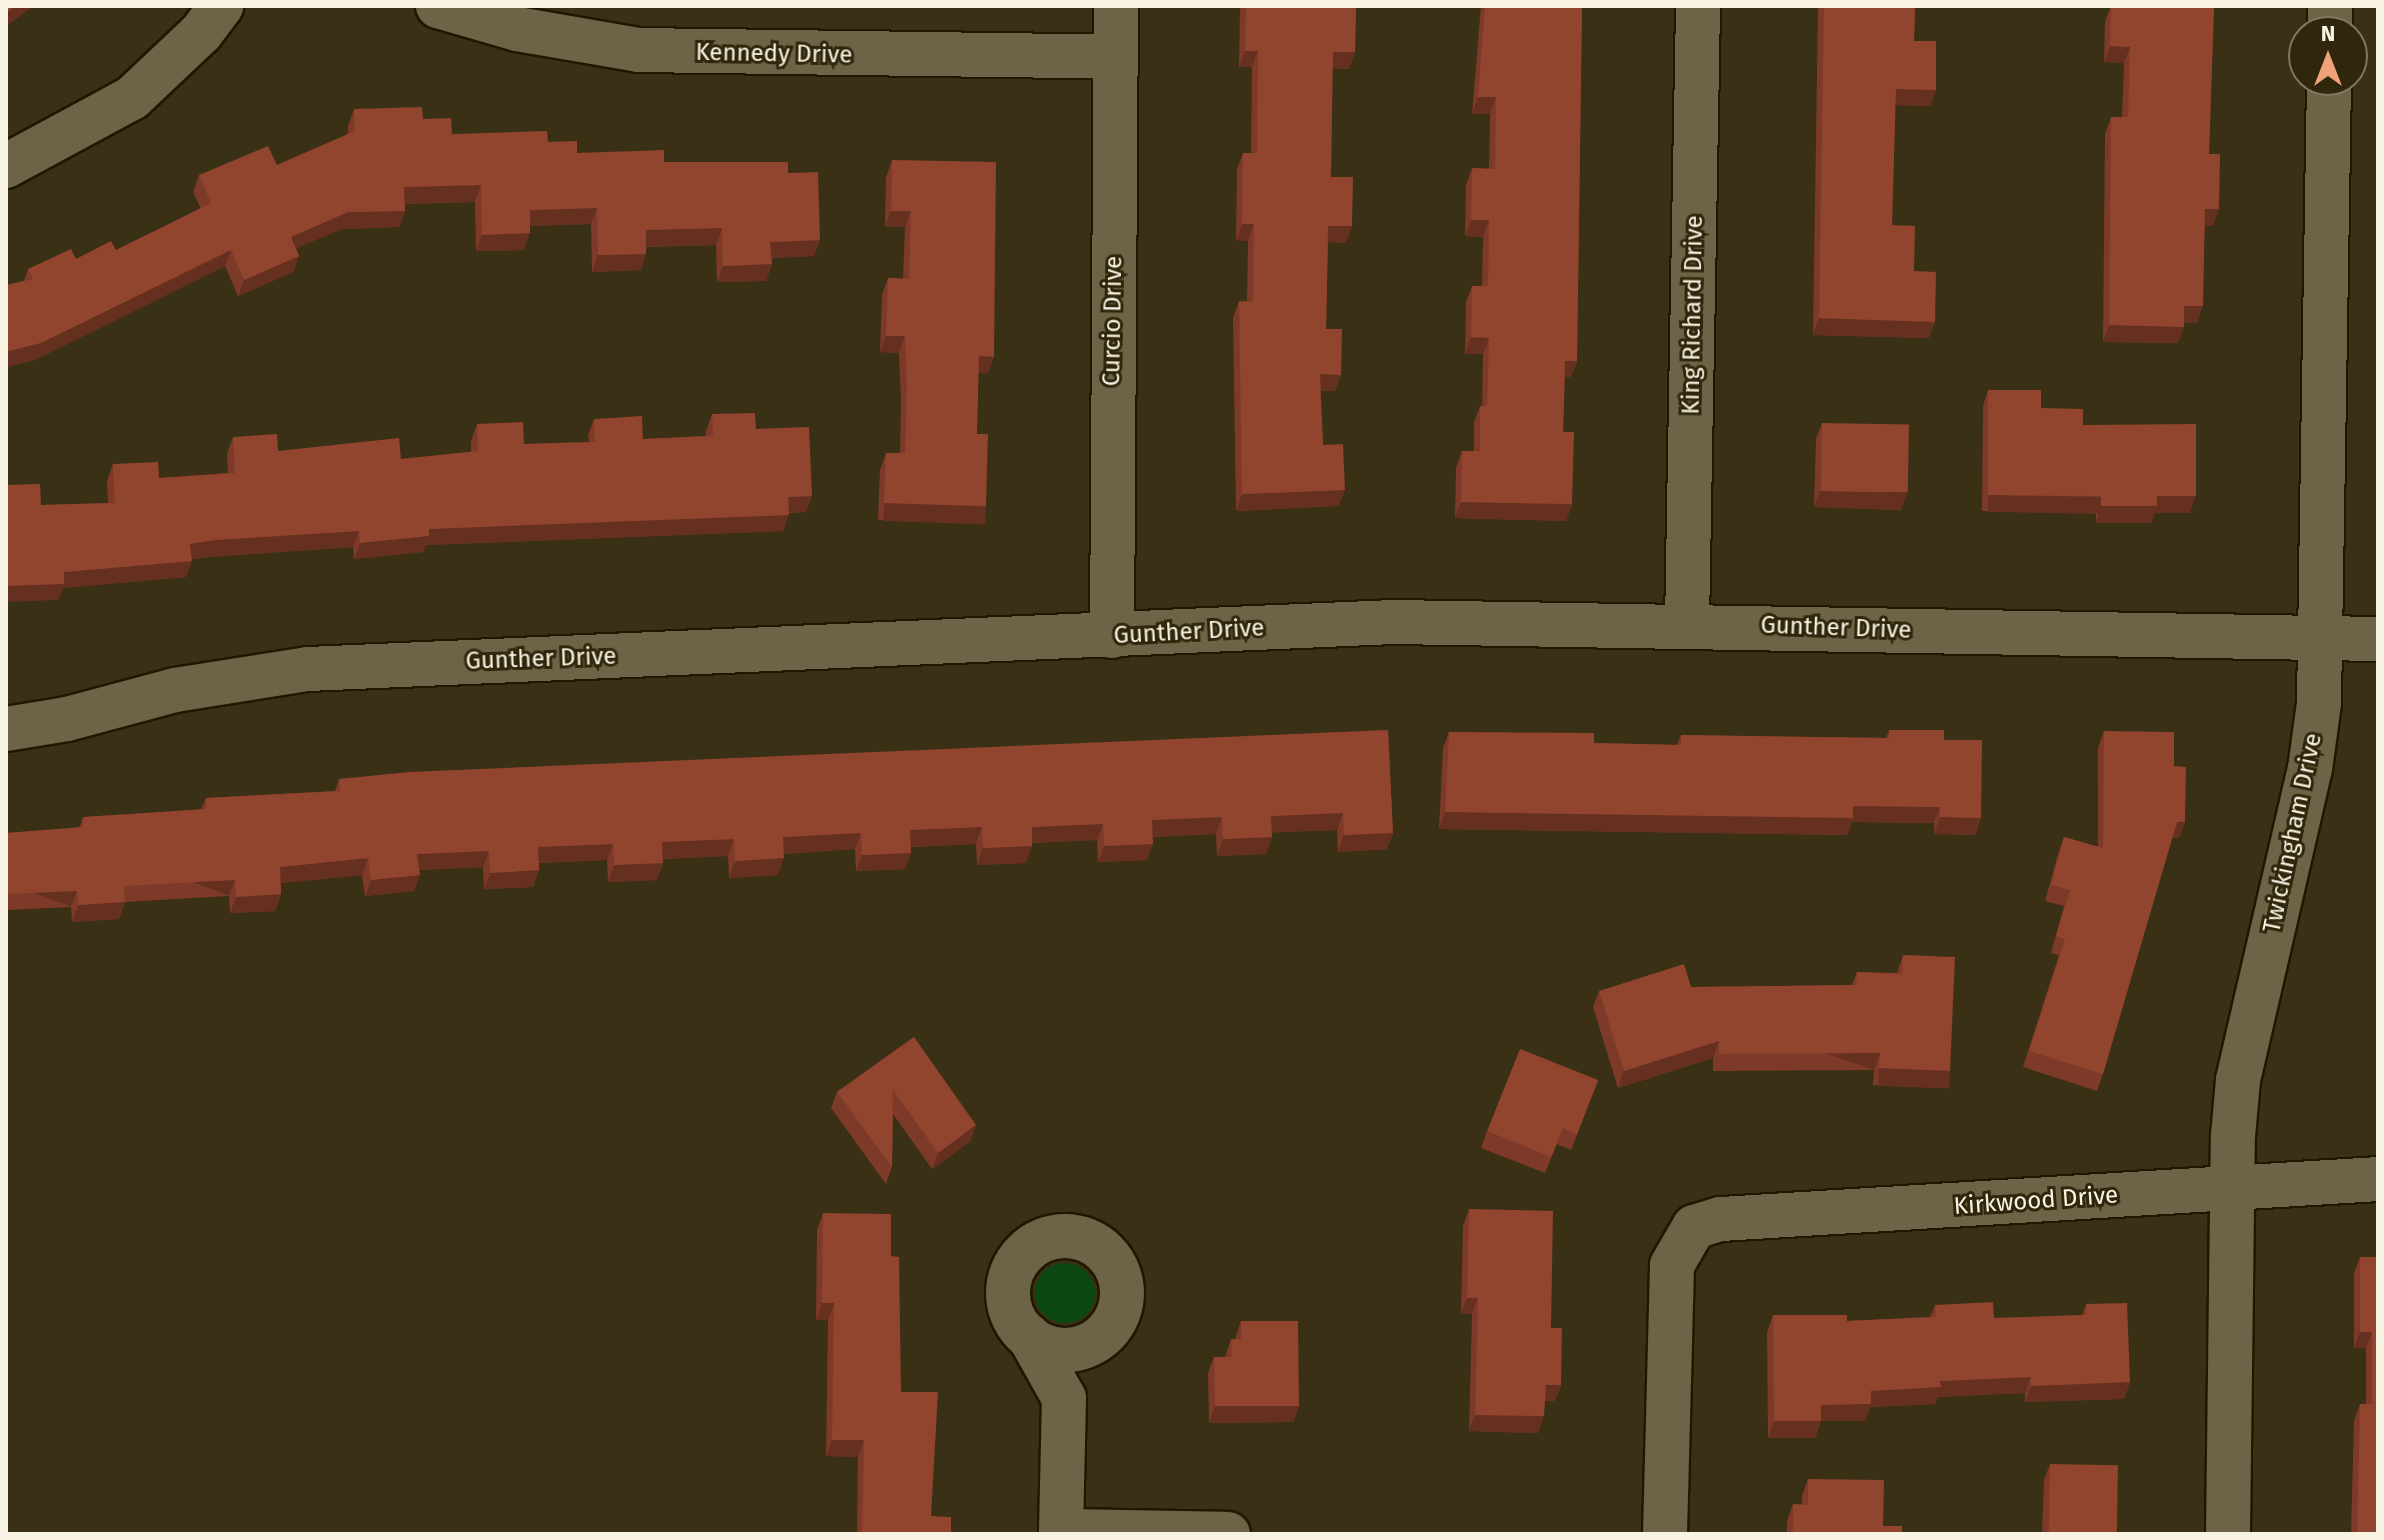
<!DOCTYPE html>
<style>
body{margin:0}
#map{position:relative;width:2384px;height:1540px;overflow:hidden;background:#393015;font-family:"Fira Sans",sans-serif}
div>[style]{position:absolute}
.green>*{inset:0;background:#0a4812}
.round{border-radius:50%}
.roads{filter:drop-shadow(2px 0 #201700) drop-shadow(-2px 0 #201700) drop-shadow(0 2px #201700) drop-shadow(0 -2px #201700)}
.minor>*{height:44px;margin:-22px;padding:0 22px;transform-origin:22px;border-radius:22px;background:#6d6347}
.minor>.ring{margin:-22px;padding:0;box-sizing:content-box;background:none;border:44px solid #6d6347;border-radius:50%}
.wall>*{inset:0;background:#7d3a28}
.shaded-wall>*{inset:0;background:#663020;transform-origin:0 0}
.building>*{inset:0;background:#91442e;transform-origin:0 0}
span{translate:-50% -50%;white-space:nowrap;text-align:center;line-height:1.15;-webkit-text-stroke:6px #2f260b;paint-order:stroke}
.street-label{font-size:24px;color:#f8f3e3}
.frame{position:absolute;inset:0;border:8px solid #f8f3e3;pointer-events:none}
.north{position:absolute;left:2288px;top:16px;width:80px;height:80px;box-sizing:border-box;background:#2f260b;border:2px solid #7f7861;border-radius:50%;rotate:0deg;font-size:22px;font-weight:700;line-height:32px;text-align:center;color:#f8f3e3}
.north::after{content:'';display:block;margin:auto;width:28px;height:36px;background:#f0a27a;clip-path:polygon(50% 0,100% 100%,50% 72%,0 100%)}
</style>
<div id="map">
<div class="green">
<i class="round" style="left:1035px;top:1263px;width:60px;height:60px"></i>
</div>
<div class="roads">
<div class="minor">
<i style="left:438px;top:6px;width:82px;rotate:16.2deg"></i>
<i style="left:517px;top:29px;width:123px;rotate:9.8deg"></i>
<i style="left:638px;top:50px;width:477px;rotate:0.8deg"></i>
<i style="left:2330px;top:32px;width:26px;rotate:-90deg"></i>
<i style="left:6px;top:166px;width:143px;rotate:-28.4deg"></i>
<i style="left:132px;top:98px;width:95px;rotate:-43.3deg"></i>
<i style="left:201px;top:33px;width:34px;rotate:-53deg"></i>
<i style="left:1687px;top:624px;width:618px;rotate:-88.98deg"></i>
<i style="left:1112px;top:636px;width:630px;rotate:-89.64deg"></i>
<i style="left:6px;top:729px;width:62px;rotate:-9.3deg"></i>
<i style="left:67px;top:719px;width:112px;rotate:-15deg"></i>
<i style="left:175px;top:690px;width:135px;rotate:-9deg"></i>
<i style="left:308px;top:669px;width:1087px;rotate:-2.48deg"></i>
<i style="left:1394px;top:622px;width:984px;rotate:0.99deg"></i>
<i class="ring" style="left:1008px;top:1236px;width:70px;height:70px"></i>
<i style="left:1029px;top:1336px;width:71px;rotate:60.6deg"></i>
<i style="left:1064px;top:1398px;width:136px;rotate:91.3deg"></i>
<i style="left:1062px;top:1531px;width:166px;rotate:1deg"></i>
<i style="left:1665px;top:1534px;width:269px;rotate:-88.5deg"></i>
<i style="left:1672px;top:1265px;width:44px;rotate:-59.9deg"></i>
<i style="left:1694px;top:1227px;width:28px;rotate:-17deg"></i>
<i style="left:1721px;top:1219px;width:658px;rotate:-3.48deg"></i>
<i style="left:2228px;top:1534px;width:398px;rotate:-89.3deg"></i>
<i style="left:2233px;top:1136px;width:56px;rotate:-84.9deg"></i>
<i style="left:2238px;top:1080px;width:319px;rotate:-77deg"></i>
<i style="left:2310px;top:769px;width:67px;rotate:-82.2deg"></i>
<i style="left:2319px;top:703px;width:623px;rotate:-89.08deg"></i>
</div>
</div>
<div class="wall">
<i style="clip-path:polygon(1240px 6px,1356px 6px,1355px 52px,1349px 69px,1332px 68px,1331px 177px,1346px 243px,1328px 242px,1326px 329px,1341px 375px,1335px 391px,1320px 391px,1323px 445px,1339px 506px,1236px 511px,1233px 318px,1239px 301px,1247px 302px,1248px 241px,1236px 240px,1237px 169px,1243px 153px,1251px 153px,1252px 67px,1239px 67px)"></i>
<i style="clip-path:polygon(1481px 6px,1582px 6px,1577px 361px,1571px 377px,1565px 377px,1563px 432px,1572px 504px,1566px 521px,1455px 518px,1456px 468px,1462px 451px,1474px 451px,1474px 422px,1480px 406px,1482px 406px,1483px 354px,1465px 354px,1466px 302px,1472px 286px,1482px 286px,1483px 237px,1465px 236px,1466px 185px,1472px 168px,1489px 169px,1490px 114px,1472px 114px)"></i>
<i style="clip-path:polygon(1818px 6px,1915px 6px,1914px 41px,1936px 90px,1930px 106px,1895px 105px,1892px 225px,1914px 271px,1929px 338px,1813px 335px)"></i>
<i style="clip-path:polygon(2111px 6px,2214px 6px,2209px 154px,2213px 226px,2205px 225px,2197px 323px,2184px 323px,2184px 327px,2178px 343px,2103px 342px,2105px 134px,2111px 117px,2122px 117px,2124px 63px,2104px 62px,2105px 21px)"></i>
<i style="clip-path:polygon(354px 109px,423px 119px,452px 134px,548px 142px,577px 153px,664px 162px,788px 173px,820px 240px,814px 256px,771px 258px,772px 264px,766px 281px,717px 282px,716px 245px,646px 247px,641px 270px,592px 272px,591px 224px,530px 226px,524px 250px,476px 251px,475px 202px,405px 204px,405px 211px,399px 227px,342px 229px,296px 248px,299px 256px,293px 272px,238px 296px,225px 266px,35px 360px,6px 367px,6px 285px,24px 281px,28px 269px,116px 250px,201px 209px,193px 192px,199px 175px,277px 165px,348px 134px,348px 126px)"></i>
<i style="clip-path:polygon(892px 160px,988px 373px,978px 373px,977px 434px,986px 506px,980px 523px,878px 520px,880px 470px,886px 453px,900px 453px,901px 402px,899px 353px,880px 352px,882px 295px,888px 278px,903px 279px,905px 227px,885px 227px,886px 177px)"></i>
<i style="clip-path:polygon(1988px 390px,2041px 408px,2083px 425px,2190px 513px,2155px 513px,2151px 523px,2096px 523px,2096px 512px,1982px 511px,1983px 406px)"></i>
<i style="clip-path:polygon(712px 414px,756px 429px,812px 496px,806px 512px,789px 513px,783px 531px,426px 545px,423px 552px,354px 559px,353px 547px,209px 557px,191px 559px,186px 577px,63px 588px,58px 600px,41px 505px,108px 503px,107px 481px,113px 464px,159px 478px,228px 473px,227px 453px,233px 437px,278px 451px,401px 459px,471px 452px,471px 441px,477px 424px,524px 444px,589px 442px,588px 435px,594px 419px,643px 439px,706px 436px,706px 431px)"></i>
<i style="clip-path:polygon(1822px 423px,1901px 510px,1814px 507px,1816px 439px)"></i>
<i style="clip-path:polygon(1388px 730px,1393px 833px,1387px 849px,1338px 852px,1337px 830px,1272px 832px,1272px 837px,1266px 854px,1217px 856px,1216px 834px,1152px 837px,1153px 844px,1147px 860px,1098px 862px,1097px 840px,1032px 843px,1032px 846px,1026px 863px,977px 865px,976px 844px,911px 847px,911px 853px,905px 869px,856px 871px,855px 849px,784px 854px,778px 875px,729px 878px,728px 856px,663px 859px,663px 863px,657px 880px,608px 882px,607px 860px,539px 863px,539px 870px,533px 887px,484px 889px,483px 867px,419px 870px,420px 875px,414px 891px,365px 896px,362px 875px,281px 883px,281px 894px,275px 911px,230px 913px,229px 896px,125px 902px,119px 919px,72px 922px,71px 907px,6px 910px,6px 833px,79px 828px,83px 817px,201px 810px,206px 798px,335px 791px,339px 779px)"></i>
<i style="clip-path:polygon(1889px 730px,1944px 740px,1981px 818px,1975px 835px,1934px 834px,1934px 823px,1852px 822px,1847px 835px,1439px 829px,1443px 748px,1449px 732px,1594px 743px,1677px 745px,1681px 735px,1886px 738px)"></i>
<i style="clip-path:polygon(2104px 731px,2174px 766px,2185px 822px,2179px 838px,2172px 838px,2103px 1074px,2097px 1091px,2023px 1067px,2059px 955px,2051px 953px,2064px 906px,2045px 901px,2058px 854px,2064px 837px,2098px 847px,2098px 748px)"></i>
<i style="clip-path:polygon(1903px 955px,1944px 1088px,1873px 1085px,1874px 1070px,1713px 1071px,1713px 1058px,1618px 1088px,1593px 1007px,1599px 991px,1691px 987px,1852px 985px,1857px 972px,1897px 973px)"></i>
<i style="clip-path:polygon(914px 1037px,971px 1141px,932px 1169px,893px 1114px,892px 1167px,886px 1184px,831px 1108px,837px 1092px)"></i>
<i style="clip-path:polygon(1598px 1081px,1571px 1150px,1557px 1144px,1545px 1173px,1481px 1148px,1487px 1131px)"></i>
<i style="clip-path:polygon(1469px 1209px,1551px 1328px,1561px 1385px,1555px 1401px,1545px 1401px,1538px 1433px,1469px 1431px,1472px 1314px,1461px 1314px,1463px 1226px)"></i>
<i style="clip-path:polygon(823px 1213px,891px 1256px,901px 1392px,931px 1516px,951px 1534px,857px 1534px,858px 1457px,826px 1456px,828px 1320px,816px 1320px,817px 1230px)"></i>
<i style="clip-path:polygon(2360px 1257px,2378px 1257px,2378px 1534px,2351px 1534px,2354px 1421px,2360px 1404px,2366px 1404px,2366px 1348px,2354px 1348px,2354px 1273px)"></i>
<i style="clip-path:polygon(2086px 1304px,2130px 1382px,2124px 1399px,2025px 1402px,2025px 1393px,1937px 1397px,1935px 1404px,1870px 1407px,1865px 1421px,1821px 1421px,1815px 1438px,1768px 1438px,1767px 1332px,1773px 1315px,1847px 1321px,1930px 1317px,1935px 1305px,1994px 1318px,2082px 1315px)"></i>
<i style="clip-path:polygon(1241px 1321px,1299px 1406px,1293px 1422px,1209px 1423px,1208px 1373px,1214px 1357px,1225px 1357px,1231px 1339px,1235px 1339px)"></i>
<i style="clip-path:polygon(2050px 1464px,2117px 1534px,2042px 1534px,2044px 1480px)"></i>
<i style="clip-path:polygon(1808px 1479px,1883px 1526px,1902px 1534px,1787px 1534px,1787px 1521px,1793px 1504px,1802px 1505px,1802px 1496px)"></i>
</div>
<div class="shaded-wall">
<i style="clip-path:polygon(16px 6px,34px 6px,6px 26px,6px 13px)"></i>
<i style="clip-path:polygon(2110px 46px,2130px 47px,2124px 63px,2104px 62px)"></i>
<i style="clip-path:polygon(1245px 51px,1258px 51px,1252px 67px,1239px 67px)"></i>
<i style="clip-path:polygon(1333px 52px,1355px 52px,1349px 69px,1327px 68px)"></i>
<i style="clip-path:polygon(1896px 89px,1936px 90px,1930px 106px,1890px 105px)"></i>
<i style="clip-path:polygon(1478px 97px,1496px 97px,1490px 114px,1472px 114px)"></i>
<i style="clip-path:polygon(481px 185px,475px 202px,398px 204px,404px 187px)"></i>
<i style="clip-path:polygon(597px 208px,591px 224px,524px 226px,530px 210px)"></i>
<i style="clip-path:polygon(2205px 209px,2219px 209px,2213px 226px,2199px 225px)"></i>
<i style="clip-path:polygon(405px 211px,399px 227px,342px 229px,285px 253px,291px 237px,348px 212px)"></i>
<i style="clip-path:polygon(891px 211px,911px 211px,905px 227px,885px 227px)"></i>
<i style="clip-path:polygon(1471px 220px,1489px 220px,1483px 237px,1465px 236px)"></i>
<i style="clip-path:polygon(1242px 224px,1254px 224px,1248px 241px,1236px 240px)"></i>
<i style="clip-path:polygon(1328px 226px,1352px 226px,1346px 243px,1323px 242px)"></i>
<i style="clip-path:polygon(722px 228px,716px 245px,640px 247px,646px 230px)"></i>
<i style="clip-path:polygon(530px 233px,524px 250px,476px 251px,482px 235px)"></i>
<i style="clip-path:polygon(820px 240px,814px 256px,764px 258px,770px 242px)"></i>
<i style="clip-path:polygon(231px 250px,225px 266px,35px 360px,6px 367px,6px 352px)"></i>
<i style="clip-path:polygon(646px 254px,641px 270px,592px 272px,598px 255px)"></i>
<i style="clip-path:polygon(299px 256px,293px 272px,238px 296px,244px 280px)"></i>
<i style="clip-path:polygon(772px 264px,766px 281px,717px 282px,723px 266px)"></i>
<i style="clip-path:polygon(2184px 306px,2203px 306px,2197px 323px,2178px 323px)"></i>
<i style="clip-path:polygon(1819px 318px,1935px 322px,1929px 338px,1813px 335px)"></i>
<i style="clip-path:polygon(2109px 325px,2184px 327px,2178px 343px,2103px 342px)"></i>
<i style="clip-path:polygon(886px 336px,905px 336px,899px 353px,880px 352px)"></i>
<i style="clip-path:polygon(1471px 337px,1489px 338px,1483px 354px,1465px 354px)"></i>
<i style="clip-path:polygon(979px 356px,994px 357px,988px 373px,973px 373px)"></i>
<i style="clip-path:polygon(1565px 361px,1577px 361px,1571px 377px,1559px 377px)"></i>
<i style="clip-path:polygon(1320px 374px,1341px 375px,1335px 391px,1314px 391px)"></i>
<i style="clip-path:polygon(1345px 490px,1339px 506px,1236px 511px,1242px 494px)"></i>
<i style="clip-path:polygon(1820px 491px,1907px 493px,1901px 510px,1814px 507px)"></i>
<i style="left:1988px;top:495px;width:113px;height:17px;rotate:1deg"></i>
<i style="clip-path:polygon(812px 496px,806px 512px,782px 513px,788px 497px)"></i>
<i style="clip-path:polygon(2157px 496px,2196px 496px,2190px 513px,2155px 513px,2151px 523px,2096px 523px,2101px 506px)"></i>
<i style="clip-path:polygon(1461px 502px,1572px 504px,1566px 521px,1455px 518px)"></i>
<i style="left:884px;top:503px;width:102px;height:18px;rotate:2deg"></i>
<i style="clip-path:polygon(789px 515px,783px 531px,426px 545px,423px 552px,354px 559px,360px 543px,429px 529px)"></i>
<i style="clip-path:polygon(359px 531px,353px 547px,209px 557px,184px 560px,190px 544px,215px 540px)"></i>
<i style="clip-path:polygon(192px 561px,186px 577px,63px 588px,58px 600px,6px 602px,6px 586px,64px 572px)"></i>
<i style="clip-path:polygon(1853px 806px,1940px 807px,1934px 823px,1852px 822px,1847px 835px,1439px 829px,1445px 812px)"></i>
<i style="clip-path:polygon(1343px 813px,1337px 830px,1265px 833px,1271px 816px)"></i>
<i style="clip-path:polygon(1222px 817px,1216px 834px,1146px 837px,1152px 820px)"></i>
<i style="clip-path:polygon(1940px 817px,1981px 818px,1975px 835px,1934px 834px)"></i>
<i style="clip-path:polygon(2177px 822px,2185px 822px,2179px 838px,2171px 838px)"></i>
<i style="clip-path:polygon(1103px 824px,1097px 840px,1026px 843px,1032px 827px)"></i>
<i style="clip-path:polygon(982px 827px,976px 844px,904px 847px,910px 830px)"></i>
<i style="clip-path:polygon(861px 833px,855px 849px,777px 854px,783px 837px)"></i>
<i style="clip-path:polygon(1393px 833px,1387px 849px,1338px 852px,1344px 835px)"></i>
<i style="clip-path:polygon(1272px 837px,1266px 854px,1217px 856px,1223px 839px)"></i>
<i style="clip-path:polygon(734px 839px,728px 856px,656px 859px,662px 842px)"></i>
<i style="clip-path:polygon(613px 844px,607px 860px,532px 863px,538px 847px)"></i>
<i style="clip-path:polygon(1153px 844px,1147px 860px,1098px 862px,1104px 846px)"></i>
<i style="clip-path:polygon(1032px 846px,1026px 863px,977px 865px,983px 848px)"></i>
<i style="clip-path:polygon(489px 851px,483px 867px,411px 870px,417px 854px)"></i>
<i style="clip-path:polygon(911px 853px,905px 869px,856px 871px,862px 855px)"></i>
<i style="clip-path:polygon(368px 858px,362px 875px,274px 884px,280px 867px)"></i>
<i style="clip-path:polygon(784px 858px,778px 875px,729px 878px,735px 861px)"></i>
<i style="clip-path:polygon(663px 863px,657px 880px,608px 882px,614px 865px)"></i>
<i style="clip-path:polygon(539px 870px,533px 887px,484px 889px,490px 873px)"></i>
<i style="clip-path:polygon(420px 875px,414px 891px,365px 896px,371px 880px)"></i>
<i style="left:235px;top:880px;width:17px;height:111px;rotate:111deg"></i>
<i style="left:77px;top:891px;width:17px;height:71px;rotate:111deg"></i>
<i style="clip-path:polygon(281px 894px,275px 911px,230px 913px,236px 897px)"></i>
<i style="clip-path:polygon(125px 902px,119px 919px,72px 922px,78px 905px)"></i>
<i style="clip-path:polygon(1719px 1041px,1713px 1058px,1618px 1088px,1624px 1071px)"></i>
<i style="left:1880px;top:1053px;width:18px;height:161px;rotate:109deg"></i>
<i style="left:1879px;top:1068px;width:71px;height:18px;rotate:2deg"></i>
<i style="clip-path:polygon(976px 1125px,971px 1141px,932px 1169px,938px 1153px)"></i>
<i style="clip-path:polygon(1467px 1298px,1478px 1298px,1472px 1314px,1461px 1314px)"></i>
<i style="clip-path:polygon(822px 1303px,834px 1303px,828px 1320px,816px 1320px)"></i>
<i style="clip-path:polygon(2360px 1332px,2372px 1332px,2366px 1348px,2354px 1348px)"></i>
<i style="clip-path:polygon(2031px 1377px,2025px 1393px,1937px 1397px,1935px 1404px,1870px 1407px,1865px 1421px,1821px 1421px,1815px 1438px,1768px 1438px,1774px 1421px,1821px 1405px,1871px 1391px,1940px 1381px)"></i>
<i style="clip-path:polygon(2130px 1382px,2124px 1399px,2025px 1402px,2031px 1386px)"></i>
<i style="clip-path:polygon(1546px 1385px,1561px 1385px,1555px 1401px,1540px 1401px)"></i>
<i style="clip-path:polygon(1215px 1406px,1299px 1406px,1293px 1422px,1209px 1423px)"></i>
<i style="clip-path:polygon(1475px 1415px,1544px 1416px,1538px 1433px,1469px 1431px)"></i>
<i style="clip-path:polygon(832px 1440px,864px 1440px,858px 1457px,826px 1456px)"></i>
</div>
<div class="building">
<i style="clip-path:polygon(6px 6px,16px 6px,6px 13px)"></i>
<i style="clip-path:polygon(1246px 6px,1356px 6px,1355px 52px,1333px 52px,1331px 177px,1353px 177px,1352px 226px,1328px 226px,1326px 329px,1342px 329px,1341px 375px,1320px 374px,1323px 445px,1343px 444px,1345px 490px,1242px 494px,1239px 301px,1253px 302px,1254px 224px,1242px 224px,1243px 153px,1257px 153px,1258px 51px,1245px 51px)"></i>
<i style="clip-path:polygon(1485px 6px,1582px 6px,1577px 361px,1565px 361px,1563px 432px,1574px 432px,1572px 504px,1461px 502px,1462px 451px,1480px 451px,1480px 406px,1487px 406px,1489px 338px,1471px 337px,1472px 286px,1488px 286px,1489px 220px,1471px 220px,1472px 168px,1495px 169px,1496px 97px,1478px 97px)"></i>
<i style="clip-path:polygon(1824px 6px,1915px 6px,1914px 41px,1936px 41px,1936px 90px,1896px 89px,1892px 225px,1915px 226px,1914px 271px,1936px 272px,1935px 322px,1819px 318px)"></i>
<i style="clip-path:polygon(2111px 6px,2214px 6px,2209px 154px,2220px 154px,2219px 209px,2205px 209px,2203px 306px,2184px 306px,2184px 327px,2109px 325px,2111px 117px,2128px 117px,2130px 47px,2110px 46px)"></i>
<i style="clip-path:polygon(422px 107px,423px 119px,451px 118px,452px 134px,547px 131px,548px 142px,577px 141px,577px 153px,664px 150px,664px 162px,788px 162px,788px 173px,818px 172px,820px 240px,770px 242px,772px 264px,723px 266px,722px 228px,646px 230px,646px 254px,598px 255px,597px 208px,530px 210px,530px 233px,482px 235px,481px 185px,404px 187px,405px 211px,348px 212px,291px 237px,299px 256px,244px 280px,231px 250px,41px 343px,6px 352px,6px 285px,33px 279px,28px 269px,71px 249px,76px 259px,111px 241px,116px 250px,211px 203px,199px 175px,268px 146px,277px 165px,355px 131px,354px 109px)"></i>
<i style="clip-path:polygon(892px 160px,996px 162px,994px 357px,979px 356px,977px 434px,988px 434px,986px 506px,884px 503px,886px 453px,905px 453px,907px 385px,905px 336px,886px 336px,888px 278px,909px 279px,911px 211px,891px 211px)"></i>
<i style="clip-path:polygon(1988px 390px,2041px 390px,2041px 408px,2083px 409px,2083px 425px,2196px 424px,2196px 496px,2157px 496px,2157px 506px,2101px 506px,2101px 496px,1988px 495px)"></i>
<i style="clip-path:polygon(755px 413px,756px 429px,809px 427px,812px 496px,788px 497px,789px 515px,429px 529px,429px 536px,360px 543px,359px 531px,215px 540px,190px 544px,192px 561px,64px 572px,64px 584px,6px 586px,6px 485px,40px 484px,41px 505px,115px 503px,113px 464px,158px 462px,159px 478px,235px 473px,233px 437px,277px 434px,278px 451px,399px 438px,401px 459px,478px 451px,477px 424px,523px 422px,524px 444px,595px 442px,594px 419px,642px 416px,643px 439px,713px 436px,712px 414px)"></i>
<i style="left:1822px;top:423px;width:87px;height:68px;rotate:1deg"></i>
<i style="clip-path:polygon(1388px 730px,1393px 833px,1344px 835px,1343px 813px,1271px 816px,1272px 837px,1223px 839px,1222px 817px,1152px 820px,1153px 844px,1104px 846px,1103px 824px,1032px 827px,1032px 846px,983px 848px,982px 827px,910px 830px,911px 853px,862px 855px,861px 833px,783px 837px,784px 858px,735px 861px,734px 839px,662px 842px,663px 863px,614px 865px,613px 844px,538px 847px,539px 870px,490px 873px,489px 851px,417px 854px,420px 875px,371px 880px,368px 858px,280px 867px,281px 894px,236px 897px,235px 880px,124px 886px,125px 902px,78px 905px,77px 891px,6px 894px,6px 833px,83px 827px,83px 817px,206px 809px,206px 798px,340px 791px,339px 779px,409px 772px)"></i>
<i style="clip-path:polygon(1889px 730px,1944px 730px,1944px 740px,1982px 740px,1981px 818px,1940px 817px,1940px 807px,1853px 806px,1853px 818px,1445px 812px,1449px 732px,1594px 733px,1594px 743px,1681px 745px,1681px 735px,1889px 738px)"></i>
<i style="clip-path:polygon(2104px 731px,2174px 732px,2174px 766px,2186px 767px,2185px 822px,2177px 822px,2103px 1074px,2029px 1051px,2065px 939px,2056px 936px,2070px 890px,2051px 885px,2064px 837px,2103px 848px)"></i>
<i style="clip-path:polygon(1903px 955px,1955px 957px,1950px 1071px,1879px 1068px,1880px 1053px,1719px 1054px,1719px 1041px,1624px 1071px,1599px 991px,1684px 964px,1691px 987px,1856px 985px,1857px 972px,1902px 974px)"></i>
<i style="clip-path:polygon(914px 1037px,976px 1125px,938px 1153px,893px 1090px,892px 1167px,837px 1092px)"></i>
<i style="clip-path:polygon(1520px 1049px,1598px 1080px,1577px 1134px,1563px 1128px,1551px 1157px,1487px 1131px)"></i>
<i style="clip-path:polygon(1469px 1209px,1553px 1211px,1551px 1328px,1562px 1328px,1561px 1385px,1546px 1385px,1544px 1416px,1475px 1415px,1478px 1298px,1467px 1298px)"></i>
<i style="clip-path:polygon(823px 1213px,891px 1214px,891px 1256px,899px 1257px,901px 1392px,938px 1392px,931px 1516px,951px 1517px,951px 1534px,862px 1534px,864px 1440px,832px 1440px,834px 1303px,822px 1303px)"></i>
<i style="clip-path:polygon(2360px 1257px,2378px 1257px,2378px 1534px,2357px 1534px,2360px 1404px,2372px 1404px,2372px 1332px,2360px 1332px)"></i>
<i style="clip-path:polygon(1993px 1302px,1994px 1318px,2086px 1315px,2086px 1304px,2127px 1303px,2130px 1382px,2031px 1386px,2031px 1377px,1940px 1381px,1941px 1387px,1871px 1391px,1871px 1404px,1821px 1405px,1821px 1421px,1774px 1421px,1773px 1315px,1847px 1315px,1847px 1321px,1936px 1317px,1935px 1305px)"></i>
<i style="clip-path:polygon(1241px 1321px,1298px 1321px,1299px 1406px,1215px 1406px,1214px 1357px,1232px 1357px,1231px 1339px,1241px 1339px)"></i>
<i style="left:2050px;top:1464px;width:68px;height:70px;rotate:1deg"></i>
<i style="clip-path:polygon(1808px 1479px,1884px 1480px,1883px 1526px,1902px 1526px,1902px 1534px,1793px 1534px,1793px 1504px,1808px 1505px)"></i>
</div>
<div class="street-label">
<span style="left:774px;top:54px;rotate:1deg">Kennedy Drive</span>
<span style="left:1693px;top:315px;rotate:-89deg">King Richard Drive</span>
<span style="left:1113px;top:321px;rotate:-89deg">Curcio Drive</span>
<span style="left:1836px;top:628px;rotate:2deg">Gunther Drive</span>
<span style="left:1189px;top:632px;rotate:-3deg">Gunther Drive</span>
<span style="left:541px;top:659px;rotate:-2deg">Gunther Drive</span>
<span style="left:2293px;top:833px;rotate:-78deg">Twickingham Drive</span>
<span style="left:2036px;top:1201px;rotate:-4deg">Kirkwood Drive</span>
</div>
<div class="frame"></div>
<div class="north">N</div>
</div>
